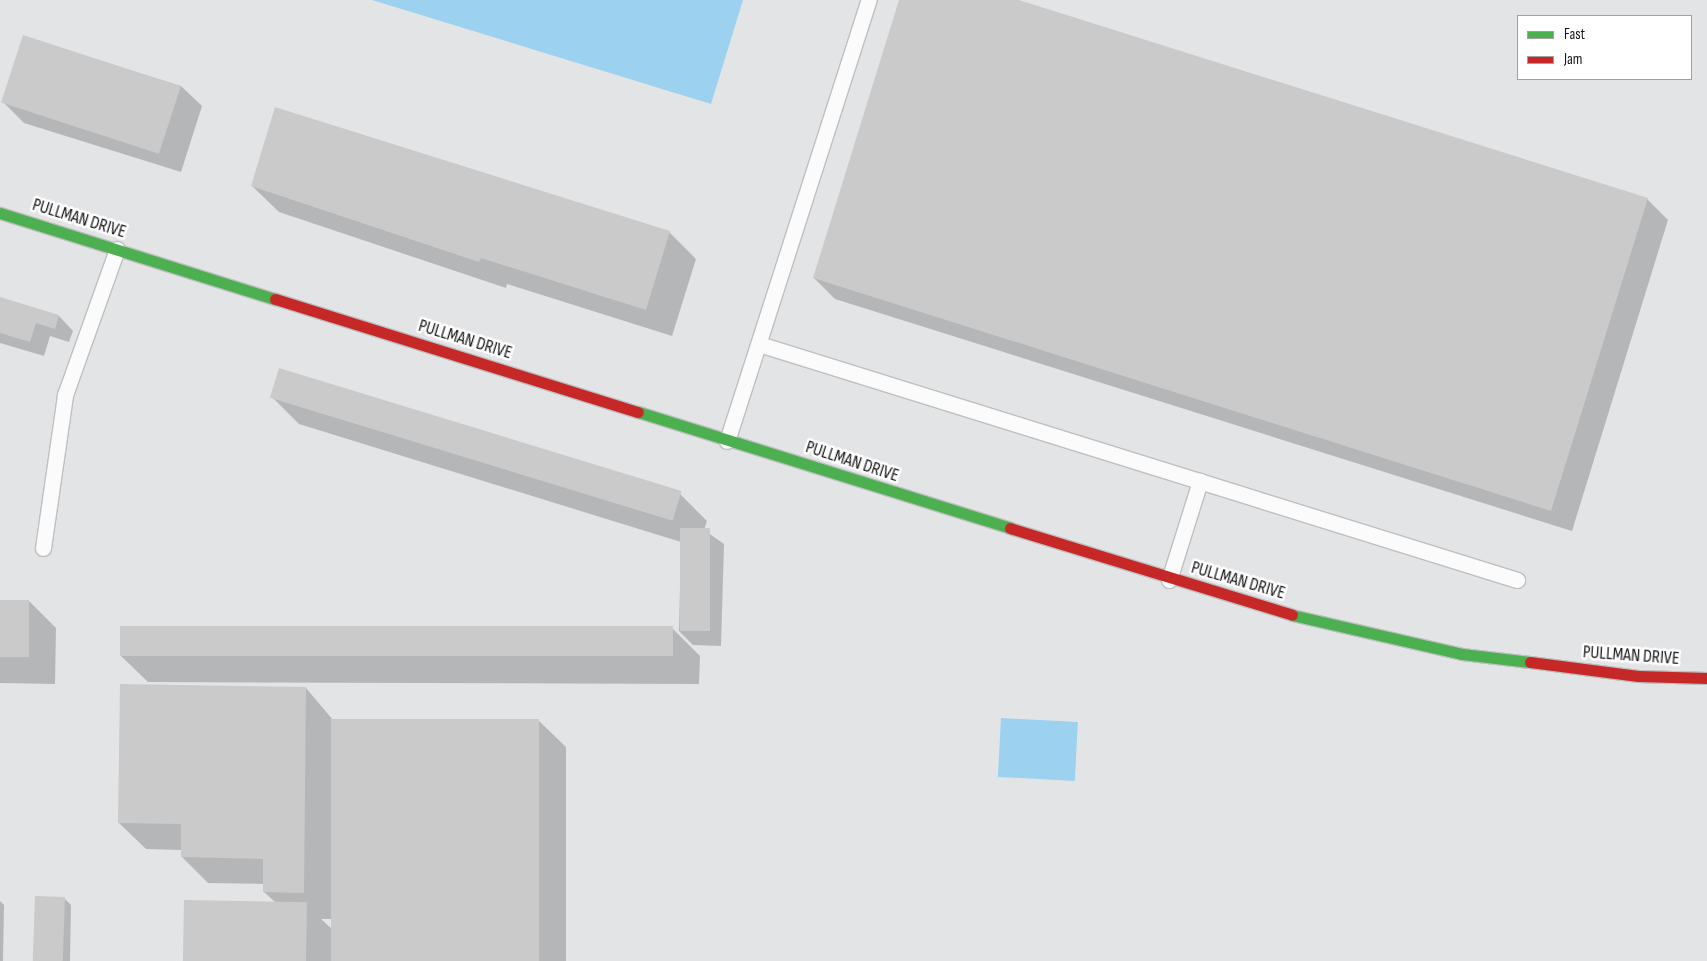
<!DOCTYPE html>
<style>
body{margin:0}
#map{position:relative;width:1707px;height:961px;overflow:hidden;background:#e3e4e6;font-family:"Sofia Sans Condensed",sans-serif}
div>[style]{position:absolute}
.water>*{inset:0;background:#9cd2ef;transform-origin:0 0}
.shadow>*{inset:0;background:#0003}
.building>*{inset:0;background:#cacacb;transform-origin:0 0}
.roads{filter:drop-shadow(1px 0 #bebfc0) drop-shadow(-1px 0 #bebfc0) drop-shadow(0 1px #bebfc0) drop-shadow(0 -1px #bebfc0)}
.lane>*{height:15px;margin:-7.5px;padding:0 7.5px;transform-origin:7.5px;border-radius:7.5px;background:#fbfbfb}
.fast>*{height:11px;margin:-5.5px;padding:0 5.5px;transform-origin:5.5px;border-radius:5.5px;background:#4caf50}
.jam>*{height:11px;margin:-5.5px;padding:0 5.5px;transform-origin:5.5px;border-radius:5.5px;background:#c62828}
span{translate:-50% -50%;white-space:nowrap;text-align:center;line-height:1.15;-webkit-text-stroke:5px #fff;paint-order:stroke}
.street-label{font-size:18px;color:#151516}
.legend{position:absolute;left:1517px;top:15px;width:175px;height:65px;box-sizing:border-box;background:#fff;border:1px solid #a1a1a2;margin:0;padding:6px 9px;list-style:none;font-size:15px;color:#151516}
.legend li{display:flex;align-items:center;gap:10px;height:25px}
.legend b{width:25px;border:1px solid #a1a1a2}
</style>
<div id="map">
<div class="water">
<i style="clip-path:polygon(372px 0,743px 0,711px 104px)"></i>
<i style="left:1001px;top:718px;width:77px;height:59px;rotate:3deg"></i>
</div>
<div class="shadow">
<i style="clip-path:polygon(900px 0,1015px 0,1647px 199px,1668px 220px,1572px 531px,835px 299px,814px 278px)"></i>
<i style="clip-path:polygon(24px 37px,181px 86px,202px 106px,181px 172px,24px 123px,3px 102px)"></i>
<i style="clip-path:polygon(252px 186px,669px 232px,696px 259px,672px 336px,507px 284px,506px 288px,279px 212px)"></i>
<i style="clip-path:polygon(0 298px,59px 316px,73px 331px,69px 342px,50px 336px,44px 356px,0 343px)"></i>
<i style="clip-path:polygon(272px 397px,680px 494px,707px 521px,704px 530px,724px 544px,721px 646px,693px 645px,679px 631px,681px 542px,299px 424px)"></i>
<i style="clip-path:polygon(0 601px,29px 601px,56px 628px,55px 684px,0 683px)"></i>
<i style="clip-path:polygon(673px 629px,700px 656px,699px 684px,148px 682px,121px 656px)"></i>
<i style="clip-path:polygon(evenodd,306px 688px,333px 720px,539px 721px,566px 747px,566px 961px,185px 961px,276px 903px,264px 892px,264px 884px,208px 883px,182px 857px,182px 850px,146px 849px,119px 823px,306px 688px,321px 919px,333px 919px,333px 930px,321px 919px)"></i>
<i style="clip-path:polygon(64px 898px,71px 905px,70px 961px,35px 961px)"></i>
<i style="clip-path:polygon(0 901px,4px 905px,3px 961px,0 961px)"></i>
</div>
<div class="building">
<i style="clip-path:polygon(899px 0,1019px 0,1648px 198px,1551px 511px,813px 278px)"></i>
<i style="left:23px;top:35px;width:166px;height:71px;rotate:18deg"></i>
<i style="clip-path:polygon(275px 107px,670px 231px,646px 310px,481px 258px,479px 262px,251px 186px)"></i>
<i style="clip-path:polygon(0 297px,59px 315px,55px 329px,36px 323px,30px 342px,0 333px)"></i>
<i style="left:279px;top:368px;width:421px;height:31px;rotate:17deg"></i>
<i style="left:680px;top:528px;width:30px;height:103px"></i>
<i style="left:0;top:600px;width:29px;height:57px"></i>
<i style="left:120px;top:626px;width:553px;height:30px"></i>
<i style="clip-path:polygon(120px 684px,306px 687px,304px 893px,263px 892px,263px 859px,181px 857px,181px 824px,118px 823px)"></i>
<i style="left:331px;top:719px;width:208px;height:242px"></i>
<i style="left:35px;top:896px;width:30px;height:65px;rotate:2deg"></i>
<i style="left:184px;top:900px;width:123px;height:61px;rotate:1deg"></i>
</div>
<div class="roads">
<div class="lane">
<i style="left:759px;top:344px;width:794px;rotate:17.29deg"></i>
<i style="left:727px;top:441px;width:463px;rotate:-72.2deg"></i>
<i style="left:43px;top:548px;width:155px;rotate:-81.8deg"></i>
<i style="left:65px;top:395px;width:155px;rotate:-70.4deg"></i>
<i style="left:1169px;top:580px;width:104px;rotate:-72.6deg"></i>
</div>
<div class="fast">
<i style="left:0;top:213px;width:288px;rotate:17.4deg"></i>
<i style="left:638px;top:412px;width:390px;rotate:17.3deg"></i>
<i style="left:1292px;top:615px;width:174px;rotate:12.9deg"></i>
<i style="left:1462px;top:654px;width:68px;rotate:6.7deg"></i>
</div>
<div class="jam">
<i style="left:275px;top:299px;width:380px;rotate:17.3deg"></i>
<i style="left:1010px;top:528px;width:295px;rotate:17.1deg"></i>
<i style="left:1530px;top:662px;width:109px;rotate:7.4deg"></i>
<i style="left:1638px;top:676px;width:69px;rotate:1.7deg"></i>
</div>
</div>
<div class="street-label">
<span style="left:79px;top:219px;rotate:17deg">PULLMAN DRIVE</span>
<span style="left:465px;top:340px;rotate:17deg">PULLMAN DRIVE</span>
<span style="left:852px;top:462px;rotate:18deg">PULLMAN DRIVE</span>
<span style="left:1238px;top:581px;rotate:16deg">PULLMAN DRIVE</span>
<span style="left:1631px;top:656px;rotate:4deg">PULLMAN DRIVE</span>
</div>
<ul class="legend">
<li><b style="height:6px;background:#4caf50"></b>Fast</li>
<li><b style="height:6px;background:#c62828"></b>Jam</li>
</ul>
</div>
